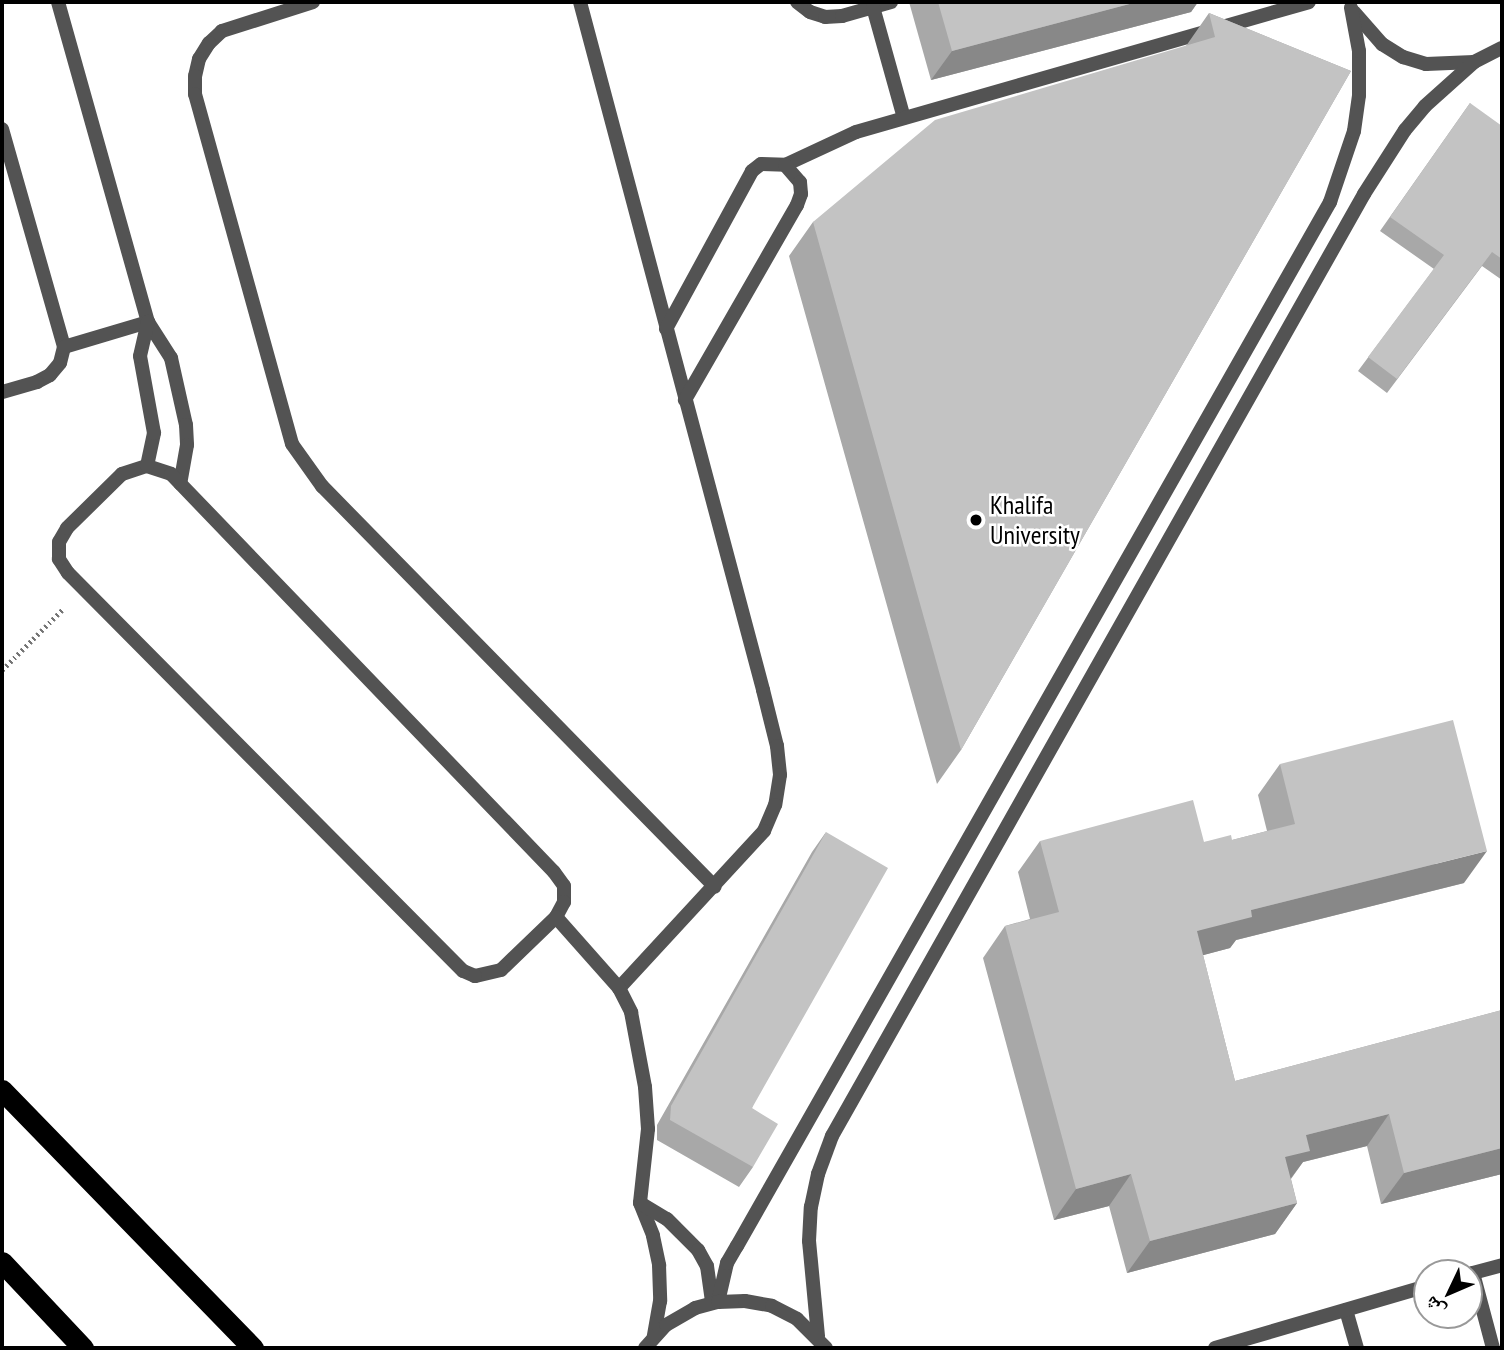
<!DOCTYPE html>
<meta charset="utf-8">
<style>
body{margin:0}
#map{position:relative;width:1504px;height:1350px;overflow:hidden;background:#fff;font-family:"PT Sans Narrow","Noto Naskh Arabic",sans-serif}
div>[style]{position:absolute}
.path>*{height:4.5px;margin-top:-2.25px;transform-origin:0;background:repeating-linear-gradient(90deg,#757575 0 2px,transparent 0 5.5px)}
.service>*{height:14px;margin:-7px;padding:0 7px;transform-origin:7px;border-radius:7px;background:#535353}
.minor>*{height:14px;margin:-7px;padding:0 7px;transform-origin:7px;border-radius:7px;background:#535353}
.motorway>*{height:21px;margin:-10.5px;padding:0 10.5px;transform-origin:10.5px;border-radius:10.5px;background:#000}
.wall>*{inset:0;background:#a8a8a8}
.shaded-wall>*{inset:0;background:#888}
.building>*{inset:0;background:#c3c3c3}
.dots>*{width:19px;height:19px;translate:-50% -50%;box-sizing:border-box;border:4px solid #fff;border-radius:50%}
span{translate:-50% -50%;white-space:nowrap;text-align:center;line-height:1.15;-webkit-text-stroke:5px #fff;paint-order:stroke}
.poi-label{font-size:26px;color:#000}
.left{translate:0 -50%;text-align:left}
.frame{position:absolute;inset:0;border:4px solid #000;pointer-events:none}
.north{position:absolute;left:1413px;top:1259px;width:70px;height:70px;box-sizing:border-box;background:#fff;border:2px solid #999;border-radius:50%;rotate:226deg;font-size:19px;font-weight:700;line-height:28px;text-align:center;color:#000}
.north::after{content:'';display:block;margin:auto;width:24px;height:32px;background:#000;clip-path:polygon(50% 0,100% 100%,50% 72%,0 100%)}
</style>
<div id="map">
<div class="path">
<i style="left:2px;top:670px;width:85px;rotate:-45deg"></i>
</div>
<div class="service">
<i style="left:58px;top:2px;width:332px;rotate:74.3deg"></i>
<i style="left:148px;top:322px;width:43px;rotate:57.4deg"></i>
<i style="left:171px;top:358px;width:69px;rotate:77.4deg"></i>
<i style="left:186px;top:425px;width:20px;rotate:87deg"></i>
<i style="left:187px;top:445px;width:39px;rotate:100deg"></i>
<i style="left:313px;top:2px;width:96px;rotate:162.3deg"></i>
<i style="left:222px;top:31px;width:18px;rotate:137deg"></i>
<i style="left:209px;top:43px;width:19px;rotate:122deg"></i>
<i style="left:199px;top:59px;width:17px;rotate:103deg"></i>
<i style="left:195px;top:76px;width:18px;rotate:90deg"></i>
<i style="left:195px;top:94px;width:363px;rotate:74.5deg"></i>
<i style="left:292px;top:444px;width:52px;rotate:54.5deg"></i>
<i style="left:322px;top:486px;width:561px;rotate:45.58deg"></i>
<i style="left:580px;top:2px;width:712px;rotate:75.1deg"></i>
<i style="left:763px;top:690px;width:58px;rotate:76deg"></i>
<i style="left:777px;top:746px;width:29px;rotate:84deg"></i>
<i style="left:780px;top:775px;width:30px;rotate:99deg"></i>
<i style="left:775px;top:805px;width:28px;rotate:113deg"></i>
<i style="left:764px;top:831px;width:214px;rotate:132.7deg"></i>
<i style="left:619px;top:988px;width:27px;rotate:63deg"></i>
<i style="left:631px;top:1012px;width:76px;rotate:79.4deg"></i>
<i style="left:645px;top:1087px;width:42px;rotate:85.9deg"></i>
<i style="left:648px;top:1129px;width:74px;rotate:96.2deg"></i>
<i style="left:640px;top:1203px;width:35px;rotate:68deg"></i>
<i style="left:653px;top:1236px;width:30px;rotate:78deg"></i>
<i style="left:659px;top:1265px;width:36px;rotate:88deg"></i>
<i style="left:660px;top:1301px;width:36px;rotate:100deg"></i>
<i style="left:797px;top:2px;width:16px;rotate:38deg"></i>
<i style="left:810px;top:12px;width:16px;rotate:18deg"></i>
<i style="left:825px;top:17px;width:17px;rotate:-3deg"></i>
<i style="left:842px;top:16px;width:51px;rotate:-15.9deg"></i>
<i style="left:873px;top:7px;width:115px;rotate:74.4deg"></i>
<i style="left:1354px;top:12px;width:43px;rotate:48.8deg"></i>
<i style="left:1382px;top:44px;width:25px;rotate:32deg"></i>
<i style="left:1403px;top:57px;width:24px;rotate:17deg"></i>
<i style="left:1426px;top:64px;width:48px;rotate:-2.4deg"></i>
<i style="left:1474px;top:62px;width:31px;rotate:-27deg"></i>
<i style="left:2px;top:129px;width:227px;rotate:74.1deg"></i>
<i style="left:64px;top:347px;width:16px;rotate:104deg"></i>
<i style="left:60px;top:363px;width:16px;rotate:130deg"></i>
<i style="left:50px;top:375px;width:15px;rotate:152deg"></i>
<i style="left:37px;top:382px;width:36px;rotate:164deg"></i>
<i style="left:785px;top:165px;width:78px;rotate:-24.9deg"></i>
<i style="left:856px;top:132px;width:471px;rotate:-16deg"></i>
<i style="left:666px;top:329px;width:180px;rotate:-61.4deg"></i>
<i style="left:752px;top:171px;width:11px;rotate:-38deg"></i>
<i style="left:761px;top:164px;width:24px;rotate:2deg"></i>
<i style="left:785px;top:165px;width:23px;rotate:49deg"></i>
<i style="left:800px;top:182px;width:12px;rotate:85deg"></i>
<i style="left:801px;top:194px;width:12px;rotate:110deg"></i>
<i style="left:797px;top:205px;width:225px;rotate:119.9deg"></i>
<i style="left:64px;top:347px;width:88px;rotate:-16.6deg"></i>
<i style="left:147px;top:466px;width:25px;rotate:18deg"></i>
<i style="left:171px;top:474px;width:552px;rotate:46.1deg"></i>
<i style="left:554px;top:872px;width:17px;rotate:54deg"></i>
<i style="left:564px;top:886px;width:16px;rotate:90deg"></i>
<i style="left:564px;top:902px;width:17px;rotate:118deg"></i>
<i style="left:556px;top:917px;width:76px;rotate:136.1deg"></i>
<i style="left:501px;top:970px;width:27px;rotate:167deg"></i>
<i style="left:475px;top:976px;width:13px;rotate:-157deg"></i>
<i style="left:463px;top:971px;width:561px;rotate:-134.78deg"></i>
<i style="left:68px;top:573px;width:17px;rotate:-123deg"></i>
<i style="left:59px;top:559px;width:17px;rotate:-90deg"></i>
<i style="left:59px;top:542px;width:16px;rotate:-60deg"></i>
<i style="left:67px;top:528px;width:77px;rotate:-44.5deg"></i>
<i style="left:122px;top:474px;width:26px;rotate:-18deg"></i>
<i style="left:147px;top:466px;width:34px;rotate:-78deg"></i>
<i style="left:154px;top:433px;width:78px;rotate:-100.3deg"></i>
<i style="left:140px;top:356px;width:35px;rotate:-77deg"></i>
<i style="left:556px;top:917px;width:95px;rotate:48.4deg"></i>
<i style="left:640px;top:1203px;width:31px;rotate:31deg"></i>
<i style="left:667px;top:1219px;width:44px;rotate:45deg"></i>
<i style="left:698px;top:1250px;width:18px;rotate:61deg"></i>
<i style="left:707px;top:1266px;width:37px;rotate:82deg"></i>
<i style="left:1473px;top:1273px;width:78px;rotate:75.1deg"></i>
<i style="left:1469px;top:1274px;width:34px;rotate:-15deg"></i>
<i style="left:718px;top:1302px;width:40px;rotate:-77deg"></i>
<i style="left:727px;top:1263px;width:20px;rotate:-60deg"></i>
<i style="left:737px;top:1246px;width:1201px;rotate:-60.4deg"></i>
<i style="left:1330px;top:202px;width:75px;rotate:-71.3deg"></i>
<i style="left:1354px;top:131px;width:36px;rotate:-82deg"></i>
<i style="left:1359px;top:95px;width:44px;rotate:-90deg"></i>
<i style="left:1359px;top:51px;width:44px;rotate:-100.5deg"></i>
<i style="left:1346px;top:1310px;width:40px;rotate:74deg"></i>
<i style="left:818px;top:1336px;width:95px;rotate:-95.4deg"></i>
<i style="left:809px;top:1241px;width:34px;rotate:-87deg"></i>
<i style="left:811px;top:1207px;width:34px;rotate:-78deg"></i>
<i style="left:818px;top:1174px;width:40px;rotate:-69.8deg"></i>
<i style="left:832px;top:1136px;width:1082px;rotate:-60.54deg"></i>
<i style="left:1364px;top:194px;width:76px;rotate:-57.4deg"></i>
<i style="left:1405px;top:130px;width:31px;rotate:-50deg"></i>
<i style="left:1425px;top:106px;width:66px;rotate:-41.9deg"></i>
<i style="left:1215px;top:1348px;width:221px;rotate:-16.3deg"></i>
</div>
<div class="minor">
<i style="left:645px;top:1348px;width:31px;rotate:-48deg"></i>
<i style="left:666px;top:1325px;width:34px;rotate:-30deg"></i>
<i style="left:695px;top:1308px;width:24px;rotate:-15deg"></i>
<i style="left:718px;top:1302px;width:27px;rotate:-2deg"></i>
<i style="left:745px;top:1301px;width:27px;rotate:10deg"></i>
<i style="left:772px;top:1306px;width:28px;rotate:27deg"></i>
<i style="left:797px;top:1319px;width:41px;rotate:45deg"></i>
</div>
<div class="motorway">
<i style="left:2px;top:1090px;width:360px;rotate:45.8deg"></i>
<i style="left:2px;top:1262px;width:118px;rotate:46.7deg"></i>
</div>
<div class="wall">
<i style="clip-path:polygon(909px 2px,1198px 2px,1191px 12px,931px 80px)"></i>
<i style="clip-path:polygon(1209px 13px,1351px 71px,961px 750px,937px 784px,789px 256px,813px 222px,1186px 46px)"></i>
<i style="clip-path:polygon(1470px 103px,1500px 160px,1502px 162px,1502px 280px,1482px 266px,1387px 393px,1358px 371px,1434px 269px,1380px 231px)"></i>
<i style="clip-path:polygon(1280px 764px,1464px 883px,1236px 940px,1230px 948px,1203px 955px,1235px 1081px,1502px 1010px,1502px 1174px,1381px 1204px,1367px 1146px,1303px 1162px,1291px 1179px,1297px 1203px,1275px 1234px,1127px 1273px,1109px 1206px,1054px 1220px,983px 958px,1005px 926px,1030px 919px,1018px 872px,1040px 841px,1204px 842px,1232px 840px,1267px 831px,1258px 795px)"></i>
<i style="clip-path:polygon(826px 832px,752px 1108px,753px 1167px,739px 1187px,657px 1140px,657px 1125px,812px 852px)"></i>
</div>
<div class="shaded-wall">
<i style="clip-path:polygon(1137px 2px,1198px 2px,1191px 12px,931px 80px,952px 51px)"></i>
<i style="clip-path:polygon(1487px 851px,1464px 883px,1236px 940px,1230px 948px,1174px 963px,1197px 931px,1251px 910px)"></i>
<i style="clip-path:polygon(1389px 1114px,1367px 1146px,1303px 1162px,1288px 1182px,1285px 1157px,1306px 1135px)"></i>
<i style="clip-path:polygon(1502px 1148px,1502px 1174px,1381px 1204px,1404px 1173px)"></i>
<i style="clip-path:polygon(1131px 1174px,1109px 1206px,1054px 1220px,1076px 1189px)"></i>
<i style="clip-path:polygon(1297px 1203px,1275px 1234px,1127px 1273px,1150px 1241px)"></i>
</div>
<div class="building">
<i style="clip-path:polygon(938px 2px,1137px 2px,952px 51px)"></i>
<i style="clip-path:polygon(1209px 13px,1351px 71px,961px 750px,813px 222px,935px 120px,1215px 37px)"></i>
<i style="clip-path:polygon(1470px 103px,1502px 126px,1502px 157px,1500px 160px,1502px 162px,1502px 259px,1492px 252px,1397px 379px,1368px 357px,1444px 255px,1390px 217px)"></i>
<i style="clip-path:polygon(1453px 720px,1487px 851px,1251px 910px,1252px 917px,1197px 931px,1235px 1081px,1502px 1010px,1502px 1148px,1404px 1173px,1389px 1114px,1306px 1135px,1310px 1151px,1285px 1157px,1297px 1203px,1150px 1241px,1131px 1174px,1076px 1189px,1005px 926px,1059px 912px,1040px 841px,1193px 800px,1204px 842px,1231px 835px,1232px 840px,1295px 824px,1280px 764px)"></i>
<i style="clip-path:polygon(826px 832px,888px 868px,752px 1108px,778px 1124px,753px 1167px,670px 1120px,671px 1106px)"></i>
</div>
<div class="dots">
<i style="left:976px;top:520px;background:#000"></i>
</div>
<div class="poi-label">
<span class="left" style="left:990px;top:520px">Khalifa<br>University</span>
</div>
<div class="frame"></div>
<div class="north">ش</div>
</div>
